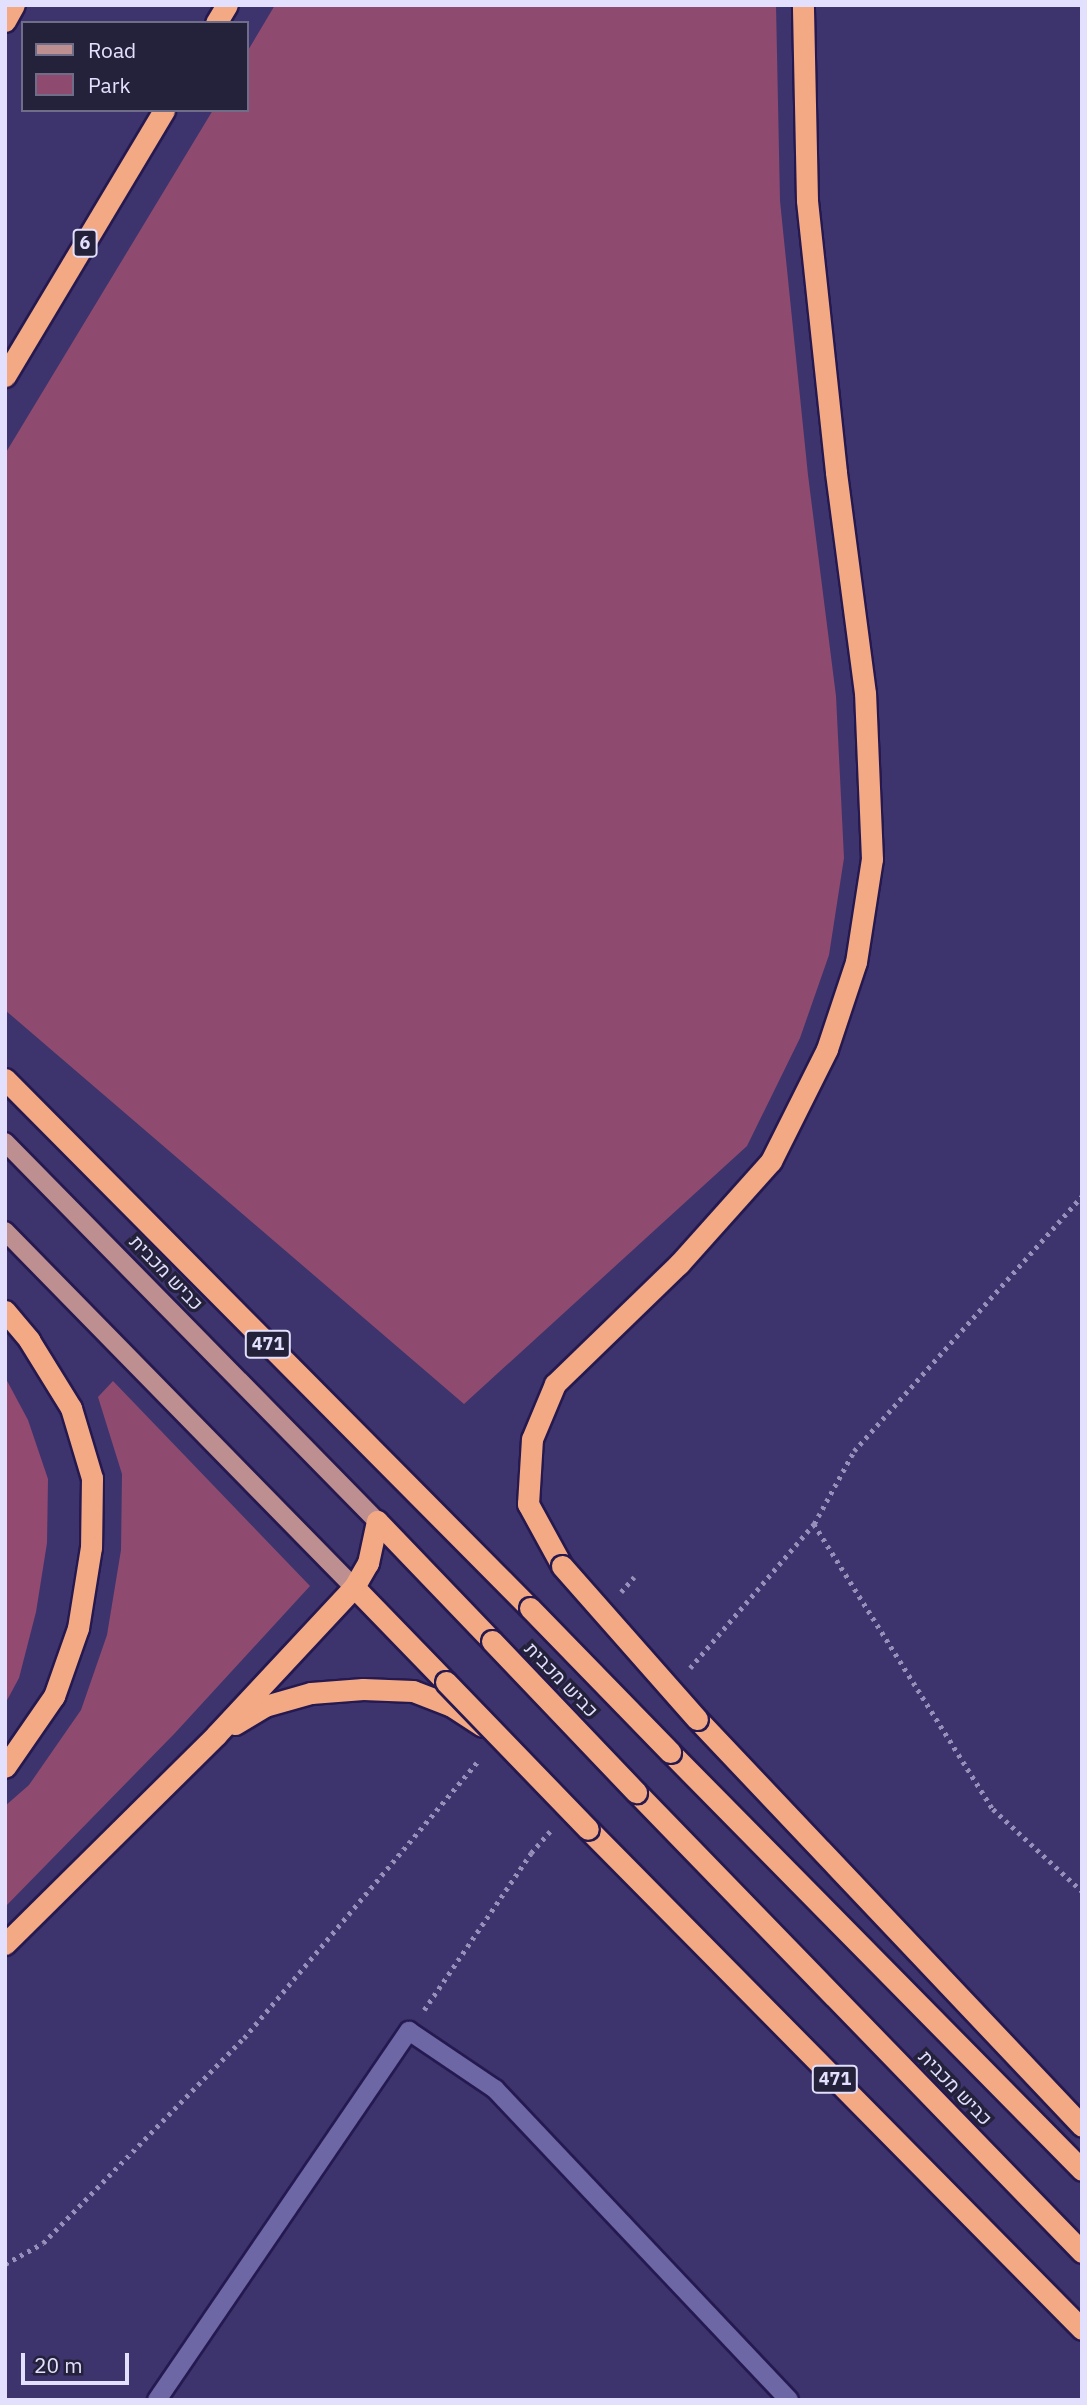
<!DOCTYPE html>
<meta charset="utf-8">
<style>
body{margin:0}
#map{position:relative;width:1087px;height:2405px;overflow:hidden;background:#3d346d;font-family:"IBM Plex Sans",Heebo,sans-serif}
div>[style]{position:absolute}
.green>*{inset:0;background:#8e4b6f}
.forest>*{inset:0;background:#924a71}
.path>*{height:4.5px;margin-top:-2.25px;transform-origin:0;background:repeating-linear-gradient(90deg,#9690ba 0 3.5px,transparent 0 8.5px)}
.roads{filter:drop-shadow(2px 0 #251950) drop-shadow(-2px 0 #251950) drop-shadow(0 2px #251950) drop-shadow(0 -2px #251950)}
.street>*{height:18px;margin:-9px;padding:0 9px;transform-origin:9px;border-radius:9px;background:#6d67a5}
.primary>*{height:18px;margin:-9px;padding:0 9px;transform-origin:9px;border-radius:9px;background:#bd8f91}
.highway>*{height:21px;margin:-10.5px;padding:0 10.5px;transform-origin:10.5px;border-radius:10.5px;background:#f3a983}
.bridges{filter:drop-shadow(2px 0 #251950) drop-shadow(-2px 0 #251950) drop-shadow(0 2px #251950) drop-shadow(0 -2px #251950)}
.highway-bridge>*{height:21px;margin:-10.5px;padding:0 10.5px;transform-origin:10.5px;border-radius:10.5px;background:#f3a983}
span{translate:-50% -50%;white-space:nowrap;text-align:center;line-height:1.15;-webkit-text-stroke:7px #24213b;paint-order:stroke}
.shield-label span{padding:2px 5px;background:#24213b;border:2px solid;border-radius:5px;-webkit-text-stroke-width:0}
.shield-label{font-size:18px;color:#e2e0fd;font-weight:700}
.street-label{font-size:19px;color:#e2e0fd}
.frame{position:absolute;inset:0;border:7px solid #e2e0fd;pointer-events:none}
.legend{position:absolute;left:21px;top:21px;width:228px;height:91px;box-sizing:border-box;background:#24213b;border:2px solid #706d89;margin:0;padding:9px 12px;list-style:none;font-size:21px;color:#e2e0fd}
.legend li{display:flex;align-items:center;gap:14px;height:35px}
.legend b{width:35px;border:2px solid #706d89}
.scale{position:absolute;left:21px;top:2353px;width:108px;height:32px;box-sizing:border-box;border:4px solid #e2e0fd;border-top:0;padding-left:9px;font-size:21px;line-height:24px;white-space:nowrap;color:#e2e0fd;-webkit-text-stroke:5px #24213b;paint-order:stroke}
</style>
<div id="map">
<div class="green">
<i style="clip-path:polygon(275px 5px,776px 5px,780px 201px,808px 475px,836px 696px,844px 858px,829px 955px,800px 1038px,747px 1146px,464px 1404px,5px 1010px,5px 454px,213px 110px,247px 110px,247px 52px)"></i>
<i style="clip-path:polygon(113px 1381px,310px 1586px,175px 1733px,5px 1907px,5px 1806px,29px 1785px,81px 1710px,107px 1635px,121px 1550px,122px 1474px,98px 1397px)"></i>
</div>
<div class="forest">
<i style="clip-path:polygon(5px 1377px,28px 1420px,48px 1479px,47px 1543px,36px 1612px,19px 1678px,5px 1704px)"></i>
</div>
<div class="path">
<i style="left:814px;top:1524px;width:337px;rotate:57.9deg"></i>
<i style="left:993px;top:1809px;width:121px;rotate:42.7deg"></i>
<i style="left:621px;top:1592px;width:20px;rotate:-49deg"></i>
<i style="left:690px;top:1668px;width:190px;rotate:-49.3deg"></i>
<i style="left:814px;top:1524px;width:83px;rotate:-61.3deg"></i>
<i style="left:854px;top:1451px;width:342px;rotate:-48.2deg"></i>
<i style="left:424px;top:2010px;width:190px;rotate:-55.7deg"></i>
<i style="left:531px;top:1853px;width:29px;rotate:-49deg"></i>
<i style="left:5px;top:2264px;width:43px;rotate:-28.9deg"></i>
<i style="left:43px;top:2243px;width:287px;rotate:-45.6deg"></i>
<i style="left:244px;top:2038px;width:365px;rotate:-49.8deg"></i>
</div>
<div class="roads">
<div class="street">
<i style="left:157px;top:2400px;width:447px;rotate:-55.7deg"></i>
<i style="left:409px;top:2031px;width:104px;rotate:34deg"></i>
<i style="left:495px;top:2089px;width:428px;rotate:46.6deg"></i>
</div>
<div class="primary">
<i style="left:5px;top:1142px;width:531px;rotate:45.53deg"></i>
<i style="left:5px;top:1231px;width:499px;rotate:45.6deg"></i>
</div>
<div class="highway">
<i style="left:5px;top:21px;width:18px;rotate:-61deg"></i>
<i style="left:216px;top:23px;width:21px;rotate:-59deg"></i>
<i style="left:5px;top:376px;width:310px;rotate:-59.1deg"></i>
<i style="left:5px;top:1079px;width:745px;rotate:45.22deg"></i>
<i style="left:5px;top:1311px;width:38px;rotate:50deg"></i>
<i style="left:29px;top:1340px;width:80px;rotate:58.3deg"></i>
<i style="left:71px;top:1408px;width:73px;rotate:73.3deg"></i>
<i style="left:92px;top:1478px;width:69px;rotate:90.8deg"></i>
<i style="left:91px;top:1547px;width:82px;rotate:99.1deg"></i>
<i style="left:78px;top:1628px;width:72px;rotate:109.4deg"></i>
<i style="left:54px;top:1696px;width:86px;rotate:124.6deg"></i>
<i style="left:377px;top:1521px;width:166px;rotate:46.2deg"></i>
<i style="left:562px;top:1566px;width:71px;rotate:-118.7deg"></i>
<i style="left:528px;top:1504px;width:65px;rotate:-86.5deg"></i>
<i style="left:532px;top:1439px;width:60px;rotate:-67.3deg"></i>
<i style="left:555px;top:1384px;width:173px;rotate:-44.1deg"></i>
<i style="left:679px;top:1264px;width:138px;rotate:-48.2deg"></i>
<i style="left:771px;top:1161px;width:125px;rotate:-63.4deg"></i>
<i style="left:827px;top:1049px;width:92px;rotate:-71.6deg"></i>
<i style="left:856px;top:962px;width:104px;rotate:-81.2deg"></i>
<i style="left:872px;top:859px;width:166px;rotate:-92.4deg"></i>
<i style="left:865px;top:693px;width:223px;rotate:-97.5deg"></i>
<i style="left:836px;top:472px;width:274px;rotate:-96.1deg"></i>
<i style="left:807px;top:200px;width:195px;rotate:-91.2deg"></i>
<i style="left:354px;top:1587px;width:132px;rotate:45.9deg"></i>
<i style="left:697px;top:1719px;width:560px;rotate:46.59deg"></i>
<i style="left:235px;top:1724px;width:35px;rotate:-31deg"></i>
<i style="left:265px;top:1706px;width:48px;rotate:-15.8deg"></i>
<i style="left:311px;top:1693px;width:52px;rotate:-4.4deg"></i>
<i style="left:363px;top:1689px;width:50px;rotate:2.3deg"></i>
<i style="left:413px;top:1691px;width:40px;rotate:21deg"></i>
<i style="left:450px;top:1705px;width:38px;rotate:33deg"></i>
<i style="left:670px;top:1752px;width:587px;rotate:45.41deg"></i>
<i style="left:636px;top:1792px;width:641px;rotate:45.89deg"></i>
<i style="left:588px;top:1829px;width:703px;rotate:45.35deg"></i>
<i style="left:5px;top:1944px;width:297px;rotate:-44.7deg"></i>
<i style="left:216px;top:1735px;width:202px;rotate:-47deg"></i>
<i style="left:354px;top:1587px;width:28px;rotate:-60deg"></i>
<i style="left:368px;top:1563px;width:43px;rotate:-77.9deg"></i>
</div>
</div>
<div class="bridges">
<div class="highway-bridge">
<i style="left:562px;top:1566px;width:204px;rotate:48.6deg"></i>
<i style="left:530px;top:1608px;width:201px;rotate:45.8deg"></i>
<i style="left:492px;top:1641px;width:209px;rotate:46.4deg"></i>
<i style="left:446px;top:1682px;width:204px;rotate:46deg"></i>
</div>
</div>
<div class="shield-label">
<span style="left:85px;top:243px">6</span>
<span style="left:268px;top:1344px">471</span>
<span style="left:835px;top:2079px">471</span>
</div>
<div class="street-label">
<span style="left:166px;top:1273px;rotate:46deg">כביש מכבית</span>
<span style="left:561px;top:1680px;rotate:46deg">כביש מכבית</span>
<span style="left:955px;top:2088px;rotate:46deg">כביש מכבית</span>
</div>
<div class="frame"></div>
<ul class="legend">
<li><b style="height:9px;background:#bd8f91"></b>Road</li>
<li><b style="height:19px;background:#8e4b6f"></b>Park</li>
</ul>
<div class="scale">20 m</div>
</div>
